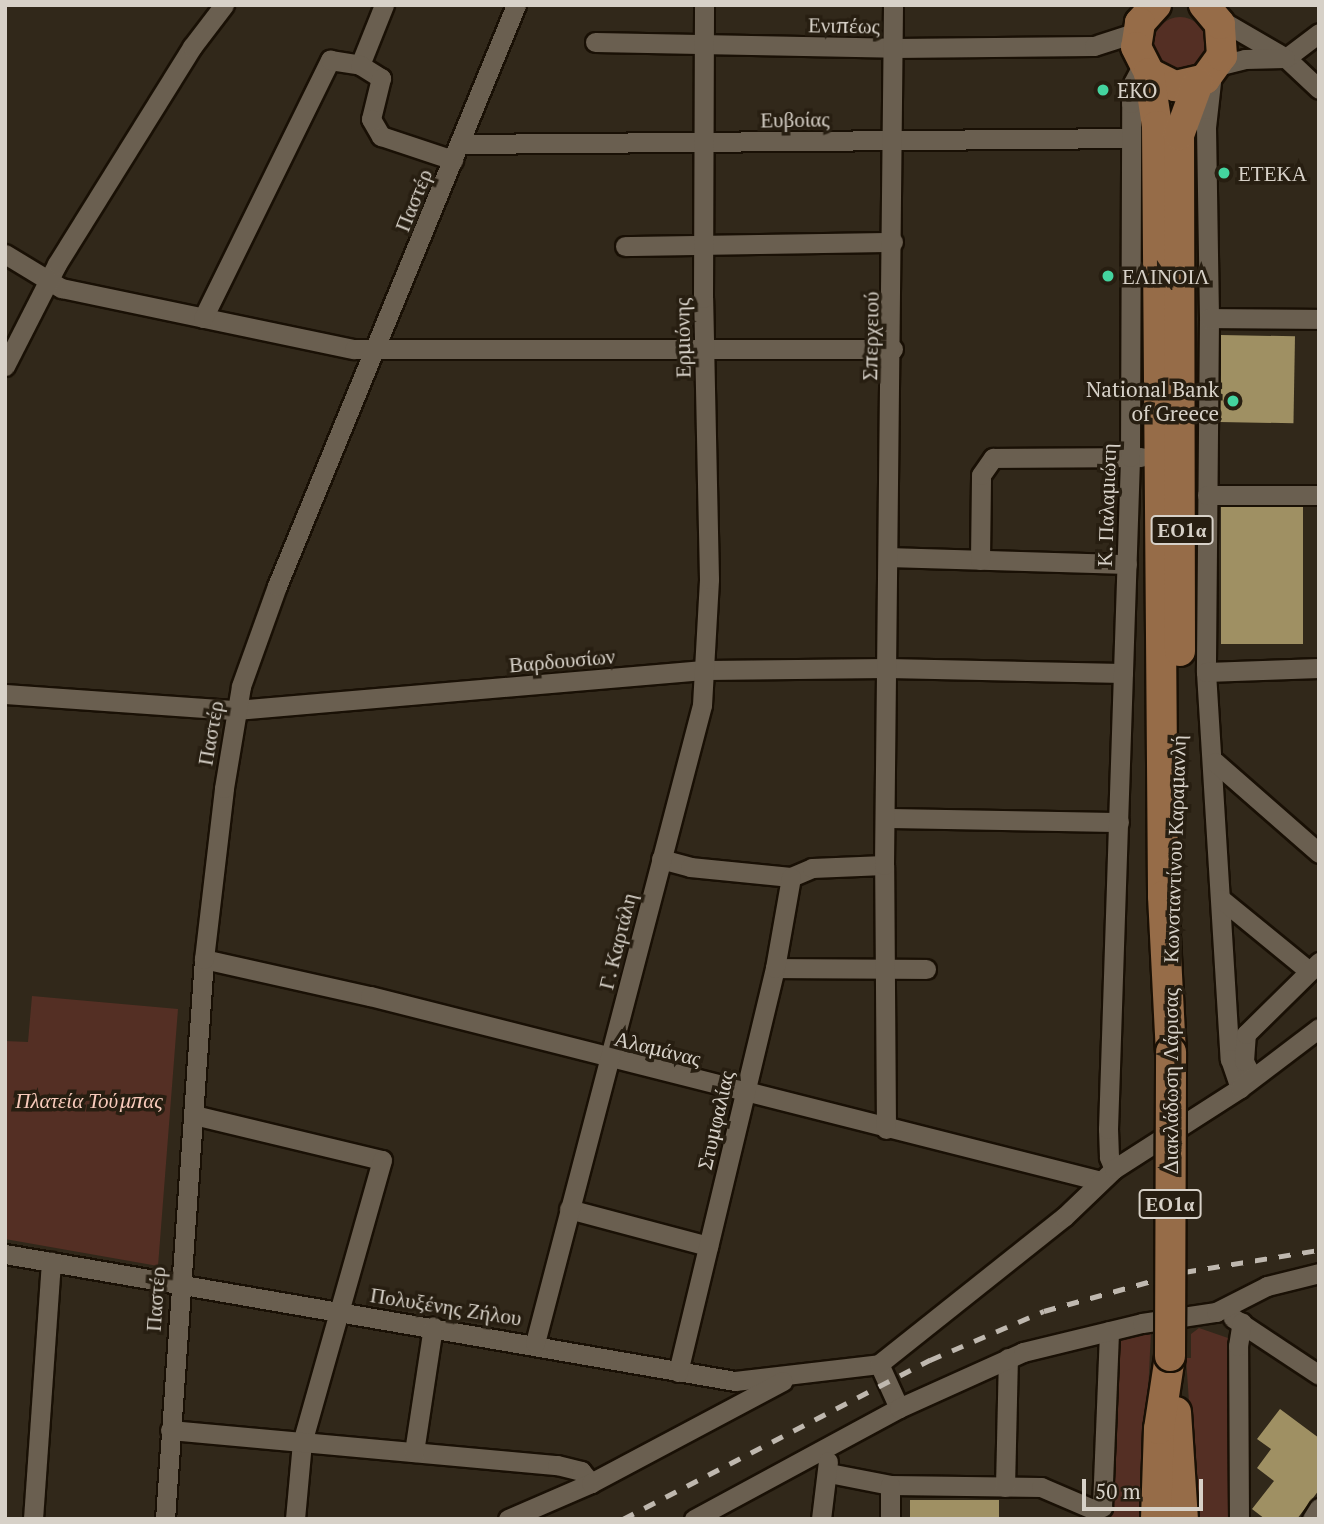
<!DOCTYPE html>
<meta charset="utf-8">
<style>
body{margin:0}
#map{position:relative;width:1324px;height:1524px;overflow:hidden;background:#31281a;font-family:"PT Serif",serif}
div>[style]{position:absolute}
.green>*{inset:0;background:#542f24}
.round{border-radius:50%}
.building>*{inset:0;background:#9f9063;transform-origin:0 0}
.roads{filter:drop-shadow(2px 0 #191005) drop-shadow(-2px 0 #191005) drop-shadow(0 2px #191005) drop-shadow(0 -2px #191005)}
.street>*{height:19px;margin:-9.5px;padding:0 9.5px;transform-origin:9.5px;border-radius:9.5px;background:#6a5f50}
.primary>*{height:30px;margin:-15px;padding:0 15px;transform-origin:15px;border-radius:15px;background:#966c48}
.rail>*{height:5px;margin-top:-2.5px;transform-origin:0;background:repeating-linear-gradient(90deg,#bfb8af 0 12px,transparent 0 24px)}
.bridges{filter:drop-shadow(2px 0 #191005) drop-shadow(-2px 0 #191005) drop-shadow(0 2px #191005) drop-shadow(0 -2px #191005)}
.primary-bridge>*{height:30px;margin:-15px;padding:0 15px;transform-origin:15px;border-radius:15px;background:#966c48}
.dots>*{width:19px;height:19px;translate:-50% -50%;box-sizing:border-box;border:4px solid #271e11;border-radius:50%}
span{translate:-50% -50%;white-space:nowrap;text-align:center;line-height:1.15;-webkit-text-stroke:7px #271e11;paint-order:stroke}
.shield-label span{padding:2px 5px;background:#271e11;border:2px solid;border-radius:5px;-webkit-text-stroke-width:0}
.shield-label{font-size:19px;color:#d7d1c8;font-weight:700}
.street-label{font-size:21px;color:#d7d1c8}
.poi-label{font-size:21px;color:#d7d1c8}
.left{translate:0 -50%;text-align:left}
.right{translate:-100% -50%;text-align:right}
.park-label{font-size:21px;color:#f8cabb;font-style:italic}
.frame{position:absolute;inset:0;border:7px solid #d7d1c8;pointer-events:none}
.scale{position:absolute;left:1082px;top:1479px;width:121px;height:32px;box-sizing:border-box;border:4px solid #d7d1c8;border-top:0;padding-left:9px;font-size:21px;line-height:24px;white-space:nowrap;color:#d7d1c8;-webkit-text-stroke:5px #271e11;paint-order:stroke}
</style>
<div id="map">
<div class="green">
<i class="round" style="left:1154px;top:17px;width:52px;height:52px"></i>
<i style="clip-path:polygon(32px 996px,178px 1009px,158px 1266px,5px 1239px,5px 1041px,28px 1042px)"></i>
<i style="clip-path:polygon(1199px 1328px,1228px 1338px,1229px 1344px,1229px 1519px,1197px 1519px,1186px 1358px,1191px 1358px,1191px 1334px)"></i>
<i style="clip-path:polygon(1151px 1331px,1142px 1519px,1114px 1519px,1109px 1517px,1114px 1343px,1115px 1336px)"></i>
</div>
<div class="building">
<i style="left:1221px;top:335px;width:74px;height:87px;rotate:1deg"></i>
<i style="left:1221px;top:507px;width:82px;height:137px"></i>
<i style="clip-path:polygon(1280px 1409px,1319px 1438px,1319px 1490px,1297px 1519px,1265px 1519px,1252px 1509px,1274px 1481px,1257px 1468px,1271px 1449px,1257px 1439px)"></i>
<i style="left:999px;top:1500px;width:19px;height:89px;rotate:90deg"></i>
</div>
<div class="roads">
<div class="street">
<i style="left:1217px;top:18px;width:80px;rotate:30.1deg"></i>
<i style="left:1286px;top:58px;width:45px;rotate:43.2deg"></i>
<i style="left:595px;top:42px;width:299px;rotate:1.1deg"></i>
<i style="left:894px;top:48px;width:200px;rotate:-0.6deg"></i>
<i style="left:1094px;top:46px;width:45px;rotate:-18deg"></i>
<i style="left:1286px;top:58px;width:41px;rotate:-37.1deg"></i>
<i style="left:360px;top:65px;width:65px;rotate:-68.2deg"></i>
<i style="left:1217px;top:66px;width:29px;rotate:-14deg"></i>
<i style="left:1245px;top:59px;width:40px;rotate:-1.4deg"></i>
<i style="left:1212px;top:73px;width:54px;rotate:96.3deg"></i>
<i style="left:1206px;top:127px;width:191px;rotate:89.1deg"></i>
<i style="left:1209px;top:318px;width:354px;rotate:90.5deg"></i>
<i style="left:1206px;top:672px;width:388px;rotate:86.5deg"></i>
<i style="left:1230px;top:1059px;width:31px;rotate:71deg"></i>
<i style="left:460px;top:144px;width:671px;rotate:-0.51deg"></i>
<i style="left:625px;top:246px;width:268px;rotate:-0.9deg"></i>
<i style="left:5px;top:254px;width:66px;rotate:31.3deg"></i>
<i style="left:61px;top:288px;width:299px;rotate:11.8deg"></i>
<i style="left:354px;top:349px;width:539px"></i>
<i style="left:203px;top:318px;width:288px;rotate:-63.8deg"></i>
<i style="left:330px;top:60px;width:30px;rotate:9deg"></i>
<i style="left:360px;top:65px;width:25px;rotate:32deg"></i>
<i style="left:381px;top:78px;width:42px;rotate:103.7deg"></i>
<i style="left:371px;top:119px;width:20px;rotate:60deg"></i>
<i style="left:381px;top:136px;width:76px;rotate:18.4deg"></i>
<i style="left:1209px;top:318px;width:110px;rotate:0.5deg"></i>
<i style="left:5px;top:366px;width:114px;rotate:-63deg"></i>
<i style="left:57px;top:264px;width:256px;rotate:-58.1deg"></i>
<i style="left:192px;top:47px;width:53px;rotate:-52.7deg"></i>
<i style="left:1207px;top:495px;width:112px"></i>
<i style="left:888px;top:557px;width:239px;rotate:1.7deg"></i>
<i style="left:980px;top:560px;width:85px;rotate:-89.3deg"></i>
<i style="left:981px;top:475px;width:21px;rotate:-55deg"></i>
<i style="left:993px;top:458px;width:148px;rotate:-0.4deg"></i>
<i style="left:1206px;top:672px;width:113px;rotate:-2deg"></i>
<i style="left:5px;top:694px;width:232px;rotate:4deg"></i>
<i style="left:236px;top:710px;width:472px;rotate:-4.9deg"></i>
<i style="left:706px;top:670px;width:181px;rotate:-0.6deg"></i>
<i style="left:887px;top:668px;width:236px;rotate:1.2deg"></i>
<i style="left:1215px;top:762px;width:138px;rotate:41.2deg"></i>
<i style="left:885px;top:818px;width:234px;rotate:1deg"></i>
<i style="left:661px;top:859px;width:30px;rotate:15deg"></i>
<i style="left:690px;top:867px;width:101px;rotate:5.7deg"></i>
<i style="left:791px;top:877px;width:23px;rotate:-23deg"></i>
<i style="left:812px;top:868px;width:72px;rotate:-2.4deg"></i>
<i style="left:1221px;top:899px;width:114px;rotate:39.3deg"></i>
<i style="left:204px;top:959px;width:170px;rotate:12.6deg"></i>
<i style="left:370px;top:996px;width:754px;rotate:14.2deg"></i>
<i style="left:775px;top:968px;width:151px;rotate:0.4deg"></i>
<i style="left:1251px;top:1075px;width:16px;rotate:-117deg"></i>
<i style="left:1244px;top:1061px;width:27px;rotate:-86deg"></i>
<i style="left:1246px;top:1034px;width:103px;rotate:-44.6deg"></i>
<i style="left:194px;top:1115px;width:193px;rotate:13.5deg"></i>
<i style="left:382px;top:1160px;width:293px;rotate:105.8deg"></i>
<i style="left:302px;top:1442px;width:77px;rotate:95.2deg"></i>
<i style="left:886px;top:1129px;width:264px;rotate:-90.4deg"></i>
<i style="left:884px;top:865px;width:860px;rotate:-89.4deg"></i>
<i style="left:1114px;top:1169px;width:13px;rotate:-113deg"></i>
<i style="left:1109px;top:1157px;width:28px;rotate:-92deg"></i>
<i style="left:1108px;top:1129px;width:672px;rotate:-88.12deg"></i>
<i style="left:1130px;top:457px;width:354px;rotate:-89.8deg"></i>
<i style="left:1131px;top:103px;width:20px;rotate:-84deg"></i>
<i style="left:1133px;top:83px;width:19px;rotate:-62deg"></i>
<i style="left:569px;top:1209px;width:144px;rotate:14.9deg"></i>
<i style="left:5px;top:1254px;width:741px;rotate:9.87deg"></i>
<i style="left:735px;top:1381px;width:145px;rotate:-6.7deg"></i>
<i style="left:1233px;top:1318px;width:103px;rotate:33.5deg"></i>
<i style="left:535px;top:1343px;width:659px;rotate:-75.33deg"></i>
<i style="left:702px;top:705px;width:126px;rotate:-86.8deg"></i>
<i style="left:709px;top:579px;width:281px;rotate:-91.2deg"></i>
<i style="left:703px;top:298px;width:293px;rotate:-89.8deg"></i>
<i style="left:678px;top:1372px;width:415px;rotate:-76.5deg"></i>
<i style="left:775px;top:968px;width:92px;rotate:-80deg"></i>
<i style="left:899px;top:1408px;width:48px;rotate:-114.4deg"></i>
<i style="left:879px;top:1364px;width:236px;rotate:-38.5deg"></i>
<i style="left:1064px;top:1217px;width:69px;rotate:-43.8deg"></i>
<i style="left:1114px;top:1169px;width:150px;rotate:-32.7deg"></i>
<i style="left:1240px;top:1088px;width:99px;rotate:-37.2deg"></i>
<i style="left:170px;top:1430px;width:389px;rotate:5.2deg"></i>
<i style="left:557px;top:1465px;width:25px;rotate:14deg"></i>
<i style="left:581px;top:1471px;width:16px;rotate:50deg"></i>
<i style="left:414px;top:1452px;width:127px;rotate:-81.4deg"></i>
<i style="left:829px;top:1473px;width:62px;rotate:11.1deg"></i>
<i style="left:890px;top:1485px;width:151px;rotate:0.8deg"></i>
<i style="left:1041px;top:1487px;width:59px;rotate:23.1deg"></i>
<i style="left:1095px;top:1510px;width:8px;rotate:-23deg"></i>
<i style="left:1102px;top:1507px;width:176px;rotate:-87.7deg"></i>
<i style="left:1005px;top:1487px;width:129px;rotate:-88.7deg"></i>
<i style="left:33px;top:1519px;width:258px;rotate:-86deg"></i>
<i style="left:165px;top:1519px;width:561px;rotate:-86.02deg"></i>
<i style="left:204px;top:959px;width:172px;rotate:-83.3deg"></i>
<i style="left:224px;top:788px;width:103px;rotate:-80.5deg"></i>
<i style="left:241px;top:686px;width:106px;rotate:-70.2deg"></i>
<i style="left:277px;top:586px;width:628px;rotate:-67.64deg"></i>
<i style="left:508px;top:1519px;width:90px;rotate:-23.4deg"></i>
<i style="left:591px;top:1483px;width:217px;rotate:-28deg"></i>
<i style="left:694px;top:1519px;width:233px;rotate:-28.4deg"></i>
<i style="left:899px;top:1408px;width:136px;rotate:-24.3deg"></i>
<i style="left:1023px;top:1352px;width:122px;rotate:-13.7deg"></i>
<i style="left:1142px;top:1323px;width:75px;rotate:-8.5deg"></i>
<i style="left:1216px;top:1312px;width:57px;rotate:-27deg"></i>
<i style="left:1267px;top:1286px;width:54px;rotate:-14deg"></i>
<i style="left:821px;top:1519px;width:58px;rotate:-83.1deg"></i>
<i style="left:890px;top:1519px;width:34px;rotate:-90deg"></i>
<i style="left:1239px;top:1519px;width:173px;rotate:-90.3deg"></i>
<i style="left:1238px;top:1346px;width:24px;rotate:-81deg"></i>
<i style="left:1312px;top:1519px;width:13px;rotate:-58deg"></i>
</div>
<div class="primary">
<i style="left:1156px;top:5px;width:24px;rotate:132deg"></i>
<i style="left:1140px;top:23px;width:24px;rotate:99deg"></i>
<i style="left:1136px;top:47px;width:29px;rotate:63deg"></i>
<i style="left:1149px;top:73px;width:29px;rotate:27deg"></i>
<i style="left:1175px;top:86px;width:31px;rotate:-13deg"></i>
<i style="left:1205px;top:79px;width:29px;rotate:-54deg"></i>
<i style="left:1222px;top:56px;width:32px;rotate:-94deg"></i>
<i style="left:1220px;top:24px;width:25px;rotate:-130deg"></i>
<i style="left:1149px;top:73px;width:54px;rotate:81.4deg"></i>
<i style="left:1157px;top:126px;width:770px;rotate:89.55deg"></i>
<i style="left:1163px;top:896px;width:156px;rotate:87.1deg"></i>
<i style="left:1180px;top:651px;width:516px;rotate:-90.11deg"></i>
<i style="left:1179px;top:135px;width:55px;rotate:-69.9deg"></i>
<i style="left:1176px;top:1412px;width:107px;rotate:86.3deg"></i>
<i style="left:1156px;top:1519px;width:90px;rotate:-88.1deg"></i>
<i style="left:1159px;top:1429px;width:74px;rotate:-81.4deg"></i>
</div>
</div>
<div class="rail">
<i style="left:623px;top:1519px;width:346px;rotate:-27.4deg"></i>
<i style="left:930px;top:1360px;width:124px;rotate:-23.3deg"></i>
<i style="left:1044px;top:1311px;width:145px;rotate:-15.6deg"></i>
<i style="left:1184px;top:1272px;width:137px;rotate:-9.3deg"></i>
</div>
<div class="bridges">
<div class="primary-bridge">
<i style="left:1170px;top:1356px;width:304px;rotate:-89.8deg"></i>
</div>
</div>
<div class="dots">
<i style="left:1103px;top:90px;background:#44d49f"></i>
<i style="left:1224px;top:173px;background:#44d49f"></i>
<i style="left:1108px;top:276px;background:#44d49f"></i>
<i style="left:1233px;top:401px;background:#44d49f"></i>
</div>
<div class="shield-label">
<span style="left:1182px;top:530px">ΕΟ1α</span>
<span style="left:1170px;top:1204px">ΕΟ1α</span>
</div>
<div class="street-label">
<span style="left:844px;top:25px;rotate:1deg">Ενιπέως</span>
<span style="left:795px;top:119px;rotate:-1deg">Ευβοίας</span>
<span style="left:413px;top:200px;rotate:-68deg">Παστέρ</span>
<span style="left:870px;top:336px;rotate:-89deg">Σπερχειού</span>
<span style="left:682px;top:338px;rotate:-91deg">Ερμιόνης</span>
<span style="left:1106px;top:505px;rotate:-88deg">Κ. Παλαμιώτη</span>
<span style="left:562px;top:660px;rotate:-5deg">Βαρδουσίων</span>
<span style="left:210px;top:733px;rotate:-80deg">Παστέρ</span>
<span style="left:1174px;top:849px;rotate:-88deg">Κωνσταντίνου Καραμανλή</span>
<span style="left:617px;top:941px;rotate:-76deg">Γ. Καρτάλη</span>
<span style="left:658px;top:1048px;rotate:14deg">Αλαμάνας</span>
<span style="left:1170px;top:1081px;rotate:-90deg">Διακλάδωση Λάρισας</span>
<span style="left:715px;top:1120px;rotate:-77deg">Στυμφαλίας</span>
<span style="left:155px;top:1299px;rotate:-86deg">Παστέρ</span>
<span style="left:446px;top:1306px;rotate:9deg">Πολυξένης Ζήλου</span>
</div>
<div class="poi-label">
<span class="left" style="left:1117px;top:90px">EKO</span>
<span class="left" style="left:1238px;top:173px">ΕΤΕΚΑ</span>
<span class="left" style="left:1122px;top:276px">ΕΛΙΝΟΙΛ</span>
<span class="right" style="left:1219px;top:401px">National Bank<br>of Greece</span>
</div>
<div class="park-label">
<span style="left:89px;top:1100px">Πλατεία Τούμπας</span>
</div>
<div class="frame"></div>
<div class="scale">50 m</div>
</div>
